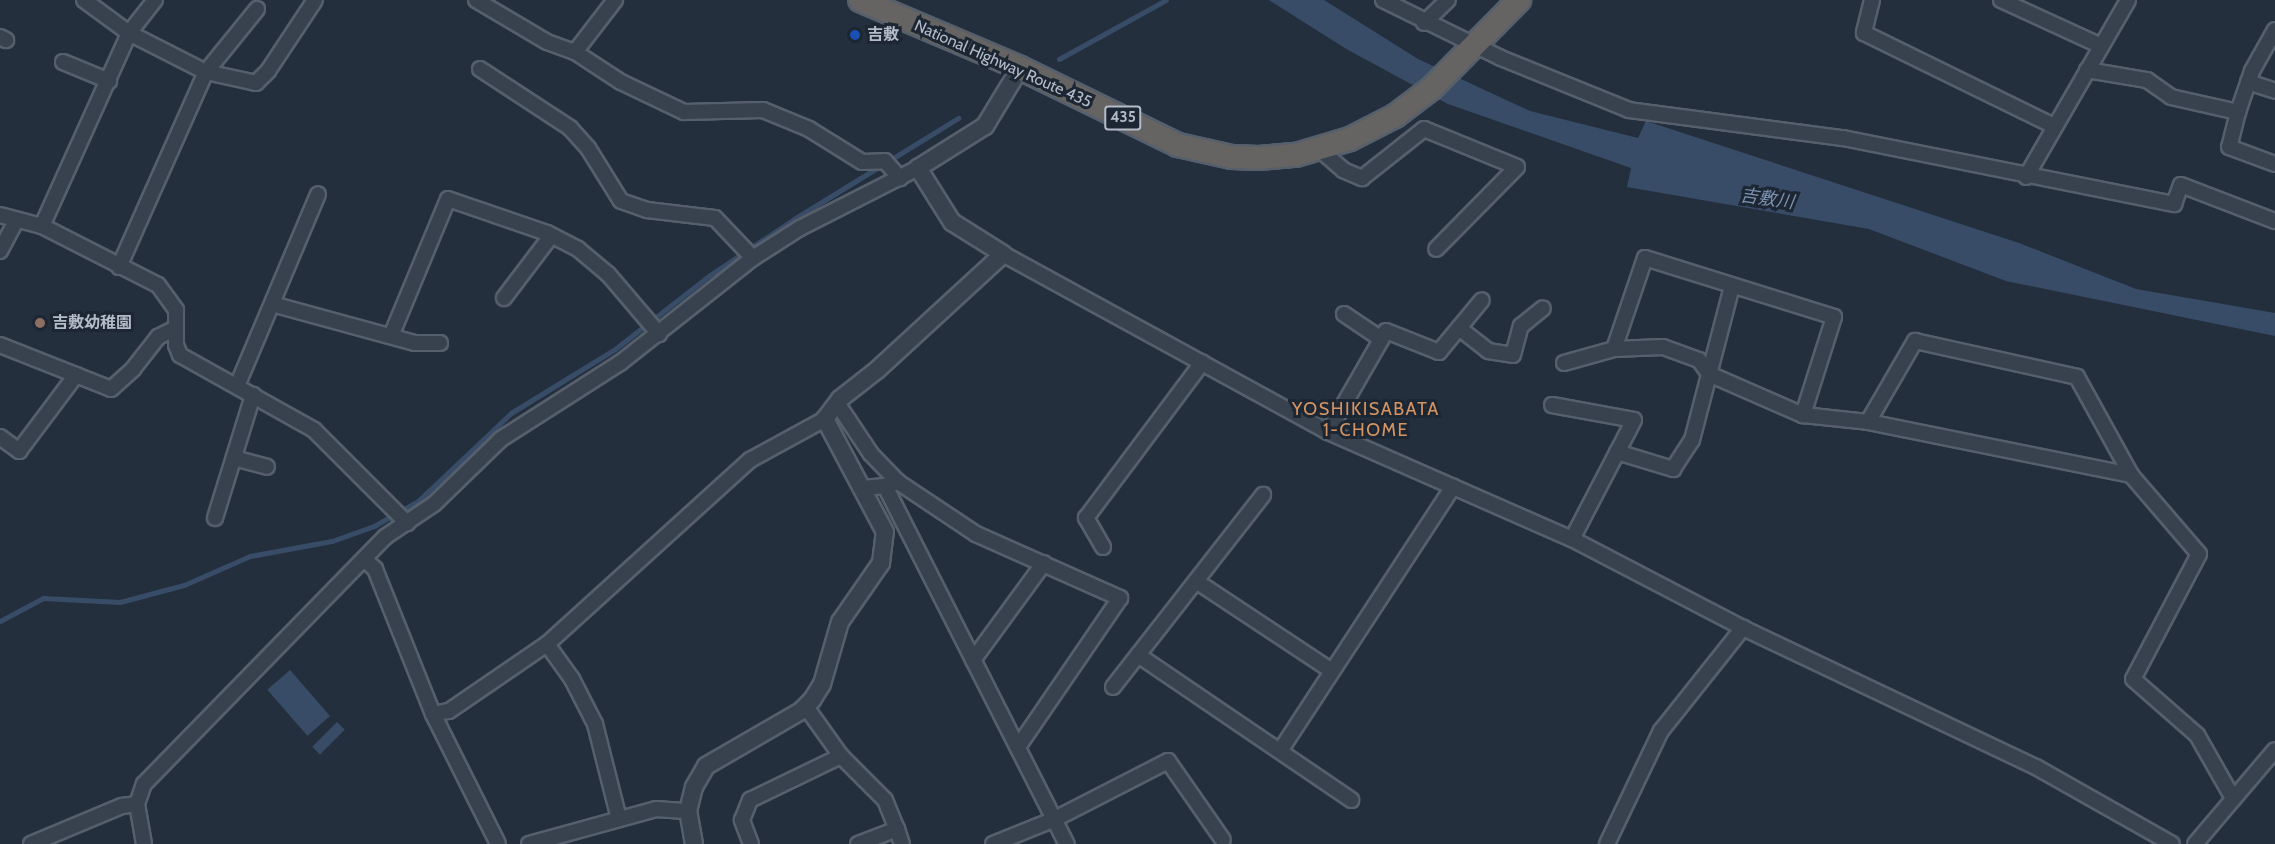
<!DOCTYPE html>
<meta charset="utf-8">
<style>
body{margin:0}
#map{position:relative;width:2275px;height:844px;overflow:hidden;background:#242f3e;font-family:Cabin,"Noto Sans JP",sans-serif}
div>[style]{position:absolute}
.water>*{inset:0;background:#394c67;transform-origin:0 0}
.stream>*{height:5px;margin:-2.5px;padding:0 2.5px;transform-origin:2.5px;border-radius:2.5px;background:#394c67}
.roads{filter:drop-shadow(2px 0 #565f6c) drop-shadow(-2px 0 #565f6c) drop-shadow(0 2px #565f6c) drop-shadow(0 -2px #565f6c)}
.minor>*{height:14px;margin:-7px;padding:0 7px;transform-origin:7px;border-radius:7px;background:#38414e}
.tertiary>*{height:16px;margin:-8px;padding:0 8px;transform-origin:8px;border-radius:8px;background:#38414e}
.trunk>*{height:22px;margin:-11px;padding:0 11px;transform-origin:11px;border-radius:11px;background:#656462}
.dots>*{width:16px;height:16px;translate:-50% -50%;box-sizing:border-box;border:3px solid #1d2633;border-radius:50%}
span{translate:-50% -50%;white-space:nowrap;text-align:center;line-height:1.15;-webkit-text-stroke:6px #1d2633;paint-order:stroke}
.shield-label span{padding:2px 4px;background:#1d2633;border:2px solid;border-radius:4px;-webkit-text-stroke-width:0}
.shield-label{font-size:15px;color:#b4bcc9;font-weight:700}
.poi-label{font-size:16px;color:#b4bcc9;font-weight:700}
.left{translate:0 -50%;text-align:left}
.street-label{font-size:16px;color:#b4bcc9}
.water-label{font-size:18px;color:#7c92b1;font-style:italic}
.neighbourhood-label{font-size:18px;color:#d59563;letter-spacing:1.5px}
</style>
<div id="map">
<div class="water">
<i style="clip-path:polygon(1269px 0,1324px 0,1418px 59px,1530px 111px,1638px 138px,1646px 121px,2019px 243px,2136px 289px,2275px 313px,2275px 336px,2006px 281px,1869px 229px,1627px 187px,1631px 168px,1448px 104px,1348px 50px)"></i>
<i style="left:290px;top:670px;width:61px;height:30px;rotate:49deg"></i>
<i style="left:337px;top:722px;width:11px;height:35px;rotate:45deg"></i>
</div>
<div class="stream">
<i style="left:1059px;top:59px;width:122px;rotate:-28.9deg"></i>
<i style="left:0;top:621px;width:49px;rotate:-28.1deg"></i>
<i style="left:43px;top:598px;width:77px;rotate:3deg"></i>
<i style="left:120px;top:602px;width:66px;rotate:-14.9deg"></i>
<i style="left:184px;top:585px;width:72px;rotate:-23.7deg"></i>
<i style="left:250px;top:556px;width:83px;rotate:-10.4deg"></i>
<i style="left:332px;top:541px;width:45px;rotate:-19.7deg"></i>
<i style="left:374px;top:526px;width:51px;rotate:-29.6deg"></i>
<i style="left:418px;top:501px;width:128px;rotate:-43.4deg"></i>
<i style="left:511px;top:413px;width:122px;rotate:-31.6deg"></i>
<i style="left:615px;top:349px;width:120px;rotate:-37.9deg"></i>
<i style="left:710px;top:275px;width:101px;rotate:-33.7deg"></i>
<i style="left:794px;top:219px;width:193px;rotate:-31.6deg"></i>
</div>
<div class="roads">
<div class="minor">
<i style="left:84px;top:0;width:56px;rotate:36.3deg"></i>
<i style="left:129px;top:33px;width:86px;rotate:26.9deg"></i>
<i style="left:206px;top:72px;width:51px;rotate:12.4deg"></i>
<i style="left:256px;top:83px;width:17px;rotate:-45deg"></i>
<i style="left:268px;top:71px;width:85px;rotate:-56.5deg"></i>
<i style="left:476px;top:0;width:82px;rotate:30.6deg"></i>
<i style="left:547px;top:42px;width:30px;rotate:20deg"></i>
<i style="left:575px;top:52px;width:55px;rotate:33.1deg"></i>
<i style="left:621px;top:82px;width:70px;rotate:25.5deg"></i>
<i style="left:684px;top:112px;width:79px;rotate:-1.5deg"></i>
<i style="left:763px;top:110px;width:50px;rotate:22.4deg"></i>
<i style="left:809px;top:129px;width:62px;rotate:31.9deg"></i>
<i style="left:862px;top:162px;width:23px;rotate:-2deg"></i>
<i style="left:885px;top:161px;width:23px;rotate:49deg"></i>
<i style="left:1383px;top:0;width:131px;rotate:26.2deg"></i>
<i style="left:1501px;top:58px;width:138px;rotate:22.1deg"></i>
<i style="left:1629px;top:110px;width:216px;rotate:7.5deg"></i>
<i style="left:1843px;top:138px;width:338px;rotate:11.3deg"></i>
<i style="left:2174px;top:204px;width:20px;rotate:-70deg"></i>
<i style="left:2181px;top:185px;width:101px;rotate:21deg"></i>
<i style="left:1872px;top:0;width:34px;rotate:104deg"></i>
<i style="left:1864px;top:33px;width:212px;rotate:26.1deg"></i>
<i style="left:2001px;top:0;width:110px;rotate:24.7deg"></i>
<i style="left:1424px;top:23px;width:33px;rotate:-44deg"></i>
<i style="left:0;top:37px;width:7px;rotate:27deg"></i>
<i style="left:575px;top:52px;width:66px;rotate:-52.4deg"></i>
<i style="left:63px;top:62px;width:50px;rotate:22.4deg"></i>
<i style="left:480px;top:69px;width:108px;rotate:33.2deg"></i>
<i style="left:570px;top:128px;width:27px;rotate:48deg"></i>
<i style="left:588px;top:148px;width:62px;rotate:58.1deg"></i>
<i style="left:621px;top:201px;width:28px;rotate:19deg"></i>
<i style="left:647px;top:210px;width:68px;rotate:6.7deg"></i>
<i style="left:715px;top:218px;width:55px;rotate:46.5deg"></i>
<i style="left:2087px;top:70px;width:61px;rotate:9.5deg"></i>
<i style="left:2147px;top:80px;width:29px;rotate:35deg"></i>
<i style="left:2171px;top:97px;width:69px;rotate:12.6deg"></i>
<i style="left:2238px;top:112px;width:43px;rotate:-71.1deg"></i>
<i style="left:2252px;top:71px;width:47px;rotate:-60.7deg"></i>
<i style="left:2248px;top:82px;width:28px;rotate:18deg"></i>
<i style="left:2238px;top:112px;width:36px;rotate:104deg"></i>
<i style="left:2229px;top:147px;width:49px;rotate:20.3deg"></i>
<i style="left:1318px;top:148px;width:33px;rotate:41deg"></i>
<i style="left:1343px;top:170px;width:21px;rotate:23deg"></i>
<i style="left:1362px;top:178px;width:79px;rotate:-38.3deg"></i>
<i style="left:1424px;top:129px;width:100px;rotate:22.2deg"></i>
<i style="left:1517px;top:167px;width:115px;rotate:134.6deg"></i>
<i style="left:2026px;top:177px;width:204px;rotate:-60deg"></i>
<i style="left:0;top:215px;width:43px;rotate:14.7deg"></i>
<i style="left:42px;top:226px;width:130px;rotate:27deg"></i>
<i style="left:158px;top:285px;width:31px;rotate:54deg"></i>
<i style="left:176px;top:310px;width:35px;rotate:90deg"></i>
<i style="left:176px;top:345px;width:11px;rotate:68deg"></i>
<i style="left:180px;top:355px;width:154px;rotate:29.2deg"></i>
<i style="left:314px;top:430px;width:132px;rotate:45deg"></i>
<i style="left:42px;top:226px;width:212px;rotate:-65.7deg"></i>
<i style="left:129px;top:33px;width:42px;rotate:-51.8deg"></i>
<i style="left:0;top:251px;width:34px;rotate:-62deg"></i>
<i style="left:1003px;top:254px;width:371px;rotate:28.7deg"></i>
<i style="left:1328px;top:432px;width:266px;rotate:23.7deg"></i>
<i style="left:1572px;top:539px;width:193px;rotate:27.5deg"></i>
<i style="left:1743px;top:628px;width:324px;rotate:25.4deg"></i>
<i style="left:2036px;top:767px;width:156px;rotate:29.5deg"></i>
<i style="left:119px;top:267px;width:214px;rotate:-66deg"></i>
<i style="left:206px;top:72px;width:81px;rotate:-51deg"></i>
<i style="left:504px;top:298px;width:78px;rotate:-52.8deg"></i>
<i style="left:272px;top:304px;width:148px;rotate:15.3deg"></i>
<i style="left:415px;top:343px;width:25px"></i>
<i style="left:1344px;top:314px;width:45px;rotate:34deg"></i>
<i style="left:1459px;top:328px;width:37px;rotate:38deg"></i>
<i style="left:1488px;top:351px;width:25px;rotate:9deg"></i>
<i style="left:1513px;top:355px;width:30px;rotate:-75deg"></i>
<i style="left:1521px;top:326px;width:28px;rotate:-39deg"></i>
<i style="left:391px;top:336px;width:148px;rotate:-67.4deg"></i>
<i style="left:448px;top:199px;width:105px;rotate:19deg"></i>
<i style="left:547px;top:233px;width:35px;rotate:27deg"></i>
<i style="left:578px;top:249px;width:39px;rotate:40deg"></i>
<i style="left:608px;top:274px;width:79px;rotate:49.6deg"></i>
<i style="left:0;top:345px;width:119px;rotate:21.6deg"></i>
<i style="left:111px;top:389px;width:30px;rotate:-42deg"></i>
<i style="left:133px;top:369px;width:41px;rotate:-52deg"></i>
<i style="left:158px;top:337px;width:20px;rotate:-27deg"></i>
<i style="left:1614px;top:349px;width:96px;rotate:-71.2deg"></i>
<i style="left:1645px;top:258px;width:198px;rotate:17.3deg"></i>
<i style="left:1834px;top:317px;width:103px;rotate:107.6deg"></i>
<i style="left:1803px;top:415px;width:65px;rotate:6.1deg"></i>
<i style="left:1564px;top:363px;width:52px;rotate:-15.6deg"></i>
<i style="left:1614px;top:349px;width:49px;rotate:-2.3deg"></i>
<i style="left:1663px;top:347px;width:38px;rotate:20deg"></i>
<i style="left:1699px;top:360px;width:17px;rotate:54deg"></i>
<i style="left:1709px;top:374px;width:103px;rotate:23.6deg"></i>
<i style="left:237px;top:386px;width:208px;rotate:-67.1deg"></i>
<i style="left:837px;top:403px;width:61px;rotate:56.3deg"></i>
<i style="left:871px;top:454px;width:39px;rotate:46deg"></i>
<i style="left:1552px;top:405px;width:83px;rotate:10.4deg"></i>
<i style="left:1634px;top:420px;width:134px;rotate:117.5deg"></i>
<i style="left:1328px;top:432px;width:116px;rotate:-60.1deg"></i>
<i style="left:1386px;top:331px;width:57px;rotate:21.6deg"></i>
<i style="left:1439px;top:352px;width:67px;rotate:-50.4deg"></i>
<i style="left:0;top:437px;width:24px;rotate:36deg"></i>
<i style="left:19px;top:451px;width:95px;rotate:-53.1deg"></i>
<i style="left:1617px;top:452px;width:59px;rotate:16.9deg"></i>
<i style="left:1673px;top:469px;width:35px;rotate:-57deg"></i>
<i style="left:1692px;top:440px;width:159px;rotate:-75.4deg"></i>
<i style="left:234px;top:458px;width:34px;rotate:15deg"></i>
<i style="left:2131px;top:475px;width:268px;rotate:-168.6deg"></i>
<i style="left:1868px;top:422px;width:94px;rotate:-59.9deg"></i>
<i style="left:1915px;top:341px;width:166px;rotate:12.5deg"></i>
<i style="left:2077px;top:377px;width:112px;rotate:61.1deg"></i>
<i style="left:2131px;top:475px;width:104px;rotate:49.3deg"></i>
<i style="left:2199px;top:554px;width:141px;rotate:117.8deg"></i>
<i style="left:2133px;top:679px;width:85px;rotate:41.2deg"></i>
<i style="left:2197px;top:735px;width:73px;rotate:60.3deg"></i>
<i style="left:885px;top:486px;width:14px;rotate:-17deg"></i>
<i style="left:898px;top:482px;width:94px;rotate:33.7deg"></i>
<i style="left:976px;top:534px;width:158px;rotate:24deg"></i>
<i style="left:1120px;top:598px;width:181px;rotate:124.4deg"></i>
<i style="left:862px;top:488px;width:23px;rotate:-5deg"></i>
<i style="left:885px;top:486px;width:402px;rotate:63.1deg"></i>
<i style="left:215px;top:518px;width:129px;rotate:-72.8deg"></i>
<i style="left:1103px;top:547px;width:34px;rotate:-120deg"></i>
<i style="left:1086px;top:518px;width:194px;rotate:-53.2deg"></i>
<i style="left:364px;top:559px;width:15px;rotate:42deg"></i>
<i style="left:375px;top:569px;width:156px;rotate:68.2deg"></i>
<i style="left:433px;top:714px;width:145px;rotate:63.4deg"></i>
<i style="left:1196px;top:581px;width:163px;rotate:33.5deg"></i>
<i style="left:547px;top:644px;width:43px;rotate:54.5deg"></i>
<i style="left:572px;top:679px;width:51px;rotate:62.9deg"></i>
<i style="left:595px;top:724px;width:98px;rotate:75.8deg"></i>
<i style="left:1138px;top:655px;width:258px;rotate:34.2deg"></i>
<i style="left:973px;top:660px;width:120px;rotate:-53.8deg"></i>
<i style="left:1113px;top:687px;width:244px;rotate:-52deg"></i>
<i style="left:433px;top:714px;width:16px;rotate:-11deg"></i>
<i style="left:449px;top:711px;width:119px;rotate:-34.4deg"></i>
<i style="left:547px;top:644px;width:274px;rotate:-42.2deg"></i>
<i style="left:750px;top:460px;width:85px;rotate:-28.7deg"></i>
<i style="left:1280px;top:751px;width:316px;rotate:-56.8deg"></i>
<i style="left:841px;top:756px;width:62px;rotate:45deg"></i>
<i style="left:885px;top:800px;width:31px;rotate:68deg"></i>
<i style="left:31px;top:844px;width:99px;rotate:-22.7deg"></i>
<i style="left:122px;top:806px;width:15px;rotate:-8deg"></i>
<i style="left:144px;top:844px;width:41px;rotate:-99.9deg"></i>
<i style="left:137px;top:804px;width:21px;rotate:-71deg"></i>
<i style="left:144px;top:784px;width:345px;rotate:-45.7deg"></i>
<i style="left:385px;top:537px;width:59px;rotate:-34deg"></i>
<i style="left:434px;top:504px;width:93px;rotate:-44.1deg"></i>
<i style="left:501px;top:439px;width:141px;rotate:-32.6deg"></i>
<i style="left:620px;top:363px;width:169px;rotate:-38.3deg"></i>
<i style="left:753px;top:258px;width:56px;rotate:-32.6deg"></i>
<i style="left:800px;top:228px;width:132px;rotate:-27deg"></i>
<i style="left:529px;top:844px;width:132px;rotate:-15.4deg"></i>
<i style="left:656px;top:809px;width:32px;rotate:4deg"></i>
<i style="left:751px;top:844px;width:26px;rotate:-111deg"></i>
<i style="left:742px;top:820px;width:22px;rotate:-68deg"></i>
<i style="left:750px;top:800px;width:101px;rotate:-25.8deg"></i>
<i style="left:841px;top:756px;width:60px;rotate:-125.5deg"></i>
<i style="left:858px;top:844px;width:42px;rotate:-21deg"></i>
<i style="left:897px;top:829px;width:16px;rotate:72deg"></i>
<i style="left:993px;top:844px;width:67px;rotate:-22deg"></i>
<i style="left:1055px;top:819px;width:127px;rotate:-27.2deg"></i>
<i style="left:1168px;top:761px;width:96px;rotate:55.2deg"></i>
<i style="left:1607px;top:844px;width:125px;rotate:-64.5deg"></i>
<i style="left:1661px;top:731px;width:132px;rotate:-51.5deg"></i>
<i style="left:2195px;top:844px;width:123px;rotate:-49.6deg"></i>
</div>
<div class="tertiary">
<i style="left:694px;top:844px;width:34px;rotate:-100deg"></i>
<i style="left:688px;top:811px;width:25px;rotate:-76deg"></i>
<i style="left:694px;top:787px;width:24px;rotate:-60deg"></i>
<i style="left:706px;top:766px;width:110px;rotate:-30.1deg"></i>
<i style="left:801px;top:711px;width:16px;rotate:-45deg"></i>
<i style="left:812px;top:700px;width:19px;rotate:-58deg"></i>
<i style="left:822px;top:684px;width:65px;rotate:-73.8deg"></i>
<i style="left:840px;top:622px;width:72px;rotate:-55.2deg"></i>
<i style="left:881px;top:563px;width:31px;rotate:-83deg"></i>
<i style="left:885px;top:532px;width:128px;rotate:-118deg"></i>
<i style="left:825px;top:419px;width:25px;rotate:-53deg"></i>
<i style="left:840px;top:399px;width:47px;rotate:-38.1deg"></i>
<i style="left:877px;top:370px;width:171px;rotate:-42.6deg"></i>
<i style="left:1003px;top:254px;width:60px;rotate:-147.9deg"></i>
<i style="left:952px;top:222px;width:64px;rotate:-122.2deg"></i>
<i style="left:918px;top:168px;width:79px;rotate:-32.1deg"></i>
<i style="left:985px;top:126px;width:68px;rotate:-58.9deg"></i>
</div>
<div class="trunk">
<i style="left:860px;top:0;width:174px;rotate:23deg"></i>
<i style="left:1020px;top:68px;width:176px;rotate:26deg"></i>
<i style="left:1178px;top:145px;width:55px;rotate:12.5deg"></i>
<i style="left:1232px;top:157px;width:27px;rotate:2deg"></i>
<i style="left:1259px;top:158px;width:37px;rotate:-5deg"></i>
<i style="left:1296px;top:155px;width:56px;rotate:-16.5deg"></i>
<i style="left:1350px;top:139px;width:51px;rotate:-27.1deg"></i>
<i style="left:1395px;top:116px;width:46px;rotate:-37.1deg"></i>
<i style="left:1432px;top:88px;width:124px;rotate:-45.3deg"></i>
</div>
</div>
<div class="dots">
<i style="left:855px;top:35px;background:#1a4fb4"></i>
<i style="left:40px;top:323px;background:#8d6e63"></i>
</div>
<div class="shield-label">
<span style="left:1123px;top:118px">435</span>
</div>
<div class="poi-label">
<span class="left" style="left:867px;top:35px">吉敷</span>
<span class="left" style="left:52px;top:323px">吉敷幼稚園</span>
</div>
<div class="street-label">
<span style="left:1003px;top:64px;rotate:24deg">National Highway Route 435</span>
</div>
<div class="water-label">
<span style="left:1767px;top:199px;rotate:8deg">吉敷川</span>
</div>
<div class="neighbourhood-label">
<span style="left:1366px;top:420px">YOSHIKISABATA<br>1-CHOME</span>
</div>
</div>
